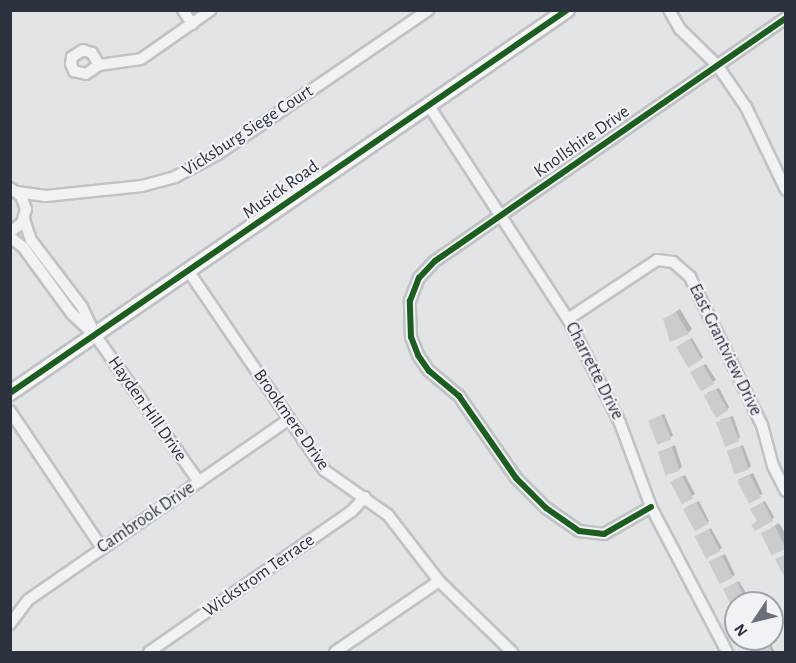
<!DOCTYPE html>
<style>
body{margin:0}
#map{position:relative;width:796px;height:663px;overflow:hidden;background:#e2e4e6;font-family:"Alegreya Sans",sans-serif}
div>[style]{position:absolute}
.shadow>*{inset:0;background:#0003;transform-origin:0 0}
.building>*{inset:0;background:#caccce;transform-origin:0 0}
.roads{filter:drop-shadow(2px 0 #c0c2c4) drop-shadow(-2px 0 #c0c2c4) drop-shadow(0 2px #c0c2c4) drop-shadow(0 -2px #c0c2c4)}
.street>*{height:10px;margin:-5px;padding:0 5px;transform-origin:5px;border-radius:5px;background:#f1f2f3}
.secondary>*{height:14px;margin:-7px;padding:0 7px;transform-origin:7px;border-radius:7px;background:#f6f6f6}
.cycleway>*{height:6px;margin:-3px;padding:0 3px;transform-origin:3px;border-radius:3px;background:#1b5e20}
span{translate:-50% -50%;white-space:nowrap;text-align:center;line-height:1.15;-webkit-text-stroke:4.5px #f0f2f5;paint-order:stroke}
.street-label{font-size:18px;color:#2b323d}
.frame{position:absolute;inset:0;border:12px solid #2b323d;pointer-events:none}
.north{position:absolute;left:724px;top:591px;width:60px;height:60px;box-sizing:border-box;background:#f0f2f5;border:2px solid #a1a5ab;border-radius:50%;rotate:235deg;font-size:16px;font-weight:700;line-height:24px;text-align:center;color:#2b323d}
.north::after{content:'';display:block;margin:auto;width:21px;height:27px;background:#6b7078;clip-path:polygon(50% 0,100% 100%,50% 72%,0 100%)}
</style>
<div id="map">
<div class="shadow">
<i style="clip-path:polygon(680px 309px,692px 329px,688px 333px,665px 319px)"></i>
<i style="clip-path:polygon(692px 338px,703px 357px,701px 359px,681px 344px)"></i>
<i style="clip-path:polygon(706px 364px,716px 380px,701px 390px,694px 370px)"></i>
<i style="clip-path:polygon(719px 388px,729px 407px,727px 410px,707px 393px)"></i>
<i style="clip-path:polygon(664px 414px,673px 435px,670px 438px,650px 421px)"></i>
<i style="clip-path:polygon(733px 416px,740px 437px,738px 439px,720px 420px)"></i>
<i style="clip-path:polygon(675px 445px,682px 467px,679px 469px,660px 452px)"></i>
<i style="clip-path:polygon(743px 445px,751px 466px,748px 469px,728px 452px)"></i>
<i style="left:753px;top:473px;width:23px;height:16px;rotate:65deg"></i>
<i style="clip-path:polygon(685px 475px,695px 494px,681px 503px,674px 480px)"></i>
<i style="clip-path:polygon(699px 501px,709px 521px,707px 523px,687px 507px)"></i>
<i style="clip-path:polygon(765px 501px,774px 517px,772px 520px,755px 507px)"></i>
<i style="clip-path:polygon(779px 523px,786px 535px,786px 547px,773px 553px,763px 533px)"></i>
<i style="clip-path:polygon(711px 528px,722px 548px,719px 550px,697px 536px)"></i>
<i style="clip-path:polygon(725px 554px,735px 575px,721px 583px,713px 560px)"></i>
<i style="clip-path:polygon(739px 581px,750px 600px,736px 603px,735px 609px,725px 589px)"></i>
<i style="clip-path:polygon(755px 639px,768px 639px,775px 652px,756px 652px,751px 642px)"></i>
</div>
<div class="building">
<i style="clip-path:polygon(676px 312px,689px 334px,670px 342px,663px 319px)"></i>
<i style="left:690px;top:339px;width:24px;height:16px;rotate:60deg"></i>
<i style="left:703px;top:365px;width:22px;height:15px;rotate:60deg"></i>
<i style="left:716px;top:389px;width:25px;height:14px;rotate:61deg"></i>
<i style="left:662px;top:415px;width:26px;height:15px;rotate:69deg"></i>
<i style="left:730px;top:417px;width:26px;height:15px;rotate:69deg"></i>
<i style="left:741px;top:446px;width:25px;height:15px;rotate:72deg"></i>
<i style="left:672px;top:447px;width:25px;height:15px;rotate:72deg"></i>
<i style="left:750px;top:475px;width:25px;height:14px;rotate:63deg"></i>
<i style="left:682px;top:476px;width:25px;height:13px;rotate:63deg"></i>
<i style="left:696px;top:502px;width:25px;height:15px;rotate:61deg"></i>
<i style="clip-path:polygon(763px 502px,773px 521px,755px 531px,751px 525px,757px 521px,750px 509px)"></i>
<i style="left:775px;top:526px;width:25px;height:16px;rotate:64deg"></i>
<i style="left:709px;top:529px;width:25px;height:16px;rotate:63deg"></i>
<i style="clip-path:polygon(786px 554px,786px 580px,775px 559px)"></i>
<i style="left:722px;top:555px;width:25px;height:15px;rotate:64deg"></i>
<i style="clip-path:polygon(737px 582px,748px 603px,736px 603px,734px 612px,723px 589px)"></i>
<i style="clip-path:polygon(755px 639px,765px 639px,772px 652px,755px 652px,749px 642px)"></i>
</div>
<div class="roads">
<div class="street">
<i style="left:183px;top:10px;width:17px;rotate:57deg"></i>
<i style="left:669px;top:10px;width:22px;rotate:60deg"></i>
<i style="left:680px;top:29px;width:52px;rotate:44.2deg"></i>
<i style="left:717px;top:65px;width:51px;rotate:55.4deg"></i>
<i style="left:746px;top:107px;width:92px;rotate:64.3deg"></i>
<i style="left:99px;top:65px;width:14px;rotate:-120deg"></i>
<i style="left:92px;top:53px;width:9px;rotate:-162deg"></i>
<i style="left:83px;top:50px;width:13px;rotate:148deg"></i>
<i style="left:72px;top:57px;width:7px;rotate:98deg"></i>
<i style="left:71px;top:64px;width:8px;rotate:67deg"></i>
<i style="left:74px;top:71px;width:12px;rotate:14deg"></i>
<i style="left:86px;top:74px;width:16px;rotate:-35deg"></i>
<i style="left:99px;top:65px;width:42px;rotate:-8.1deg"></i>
<i style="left:141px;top:59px;width:85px;rotate:-35deg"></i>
<i style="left:429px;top:106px;width:254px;rotate:56.9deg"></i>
<i style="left:568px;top:319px;width:116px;rotate:63.4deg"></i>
<i style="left:620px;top:423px;width:90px;rotate:69.7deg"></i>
<i style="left:651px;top:507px;width:164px;rotate:62.3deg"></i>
<i style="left:10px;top:188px;width:14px;rotate:36deg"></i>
<i style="left:21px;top:196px;width:14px;rotate:69deg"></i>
<i style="left:26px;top:209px;width:15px;rotate:106deg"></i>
<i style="left:22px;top:223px;width:15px;rotate:143deg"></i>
<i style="left:17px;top:192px;width:29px;rotate:8deg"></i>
<i style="left:46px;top:196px;width:97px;rotate:-5.9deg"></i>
<i style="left:142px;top:186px;width:34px;rotate:-15deg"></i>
<i style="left:175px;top:177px;width:49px;rotate:-28.1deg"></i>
<i style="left:218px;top:154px;width:255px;rotate:-34.4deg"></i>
<i style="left:24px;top:219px;width:22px;rotate:72deg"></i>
<i style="left:31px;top:240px;width:84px;rotate:52.7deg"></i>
<i style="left:82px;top:307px;width:31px;rotate:65deg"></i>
<i style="left:95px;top:335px;width:180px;rotate:54.7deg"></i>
<i style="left:10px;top:237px;width:16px;rotate:38deg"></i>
<i style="left:23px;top:247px;width:83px;rotate:53.8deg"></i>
<i style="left:72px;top:314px;width:25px;rotate:43deg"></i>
<i style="left:189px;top:272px;width:240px;rotate:55.7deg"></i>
<i style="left:324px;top:470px;width:78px;rotate:35.1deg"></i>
<i style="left:388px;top:515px;width:83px;rotate:52.3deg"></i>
<i style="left:439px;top:581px;width:102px;rotate:44.2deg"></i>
<i style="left:568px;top:319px;width:107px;rotate:-33.5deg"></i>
<i style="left:657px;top:260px;width:16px;rotate:7deg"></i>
<i style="left:673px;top:262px;width:23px;rotate:41deg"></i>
<i style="left:690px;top:277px;width:165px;rotate:64.1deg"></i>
<i style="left:762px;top:425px;width:42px;rotate:75deg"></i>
<i style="left:773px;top:466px;width:28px;rotate:63deg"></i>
<i style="left:10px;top:411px;width:165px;rotate:56.1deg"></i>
<i style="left:651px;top:507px;width:54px;rotate:150.1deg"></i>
<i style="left:604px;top:534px;width:25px;rotate:-173deg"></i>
<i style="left:579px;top:531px;width:40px;rotate:-145.1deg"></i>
<i style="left:546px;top:508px;width:42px;rotate:-135deg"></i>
<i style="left:516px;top:478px;width:100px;rotate:-124.8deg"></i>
<i style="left:459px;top:396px;width:39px;rotate:-140deg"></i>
<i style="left:429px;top:371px;width:19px;rotate:-125deg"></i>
<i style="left:418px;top:355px;width:19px;rotate:-111deg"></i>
<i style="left:411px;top:337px;width:36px;rotate:-92deg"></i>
<i style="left:410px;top:301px;width:25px;rotate:-69deg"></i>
<i style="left:419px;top:278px;width:23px;rotate:-47deg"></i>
<i style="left:435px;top:261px;width:427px;rotate:-34.7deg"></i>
<i style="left:10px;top:624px;width:30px;rotate:-53deg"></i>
<i style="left:28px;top:600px;width:318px;rotate:-34.7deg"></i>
<i style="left:149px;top:652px;width:247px;rotate:-34.8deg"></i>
<i style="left:352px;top:511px;width:19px;rotate:-47deg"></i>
<i style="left:335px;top:652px;width:126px;rotate:-34.3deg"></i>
</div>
<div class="secondary">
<i style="left:10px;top:393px;width:676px;rotate:-34.51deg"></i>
</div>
</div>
<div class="cycleway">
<i style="left:10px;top:393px;width:676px;rotate:-34.51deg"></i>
<i style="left:651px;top:507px;width:54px;rotate:150.1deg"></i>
<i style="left:604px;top:534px;width:25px;rotate:-173deg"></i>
<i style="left:579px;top:531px;width:40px;rotate:-145.1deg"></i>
<i style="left:546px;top:508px;width:42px;rotate:-135deg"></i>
<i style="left:516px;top:478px;width:100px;rotate:-124.8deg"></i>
<i style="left:459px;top:396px;width:39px;rotate:-140deg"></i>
<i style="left:429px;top:371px;width:19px;rotate:-125deg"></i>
<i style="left:418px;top:355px;width:19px;rotate:-111deg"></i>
<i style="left:411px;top:337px;width:36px;rotate:-92deg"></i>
<i style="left:410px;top:301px;width:25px;rotate:-69deg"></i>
<i style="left:419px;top:278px;width:23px;rotate:-47deg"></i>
<i style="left:435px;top:261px;width:427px;rotate:-34.7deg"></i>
</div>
<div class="street-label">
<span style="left:248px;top:131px;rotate:-33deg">Vicksburg Siege Court</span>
<span style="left:582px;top:142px;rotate:-35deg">Knollshire Drive</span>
<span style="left:281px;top:190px;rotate:-35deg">Musick Road</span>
<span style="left:725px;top:350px;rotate:64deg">East Grantview Drive</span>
<span style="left:594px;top:371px;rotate:63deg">Charrette Drive</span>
<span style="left:147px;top:409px;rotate:55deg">Hayden Hill Drive</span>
<span style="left:291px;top:420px;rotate:55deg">Brookmere Drive</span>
<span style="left:146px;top:518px;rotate:-34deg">Cambrook Drive</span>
<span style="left:259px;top:576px;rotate:-35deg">Wickstrom Terrace</span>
</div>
<div class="frame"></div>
<div class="north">N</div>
</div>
